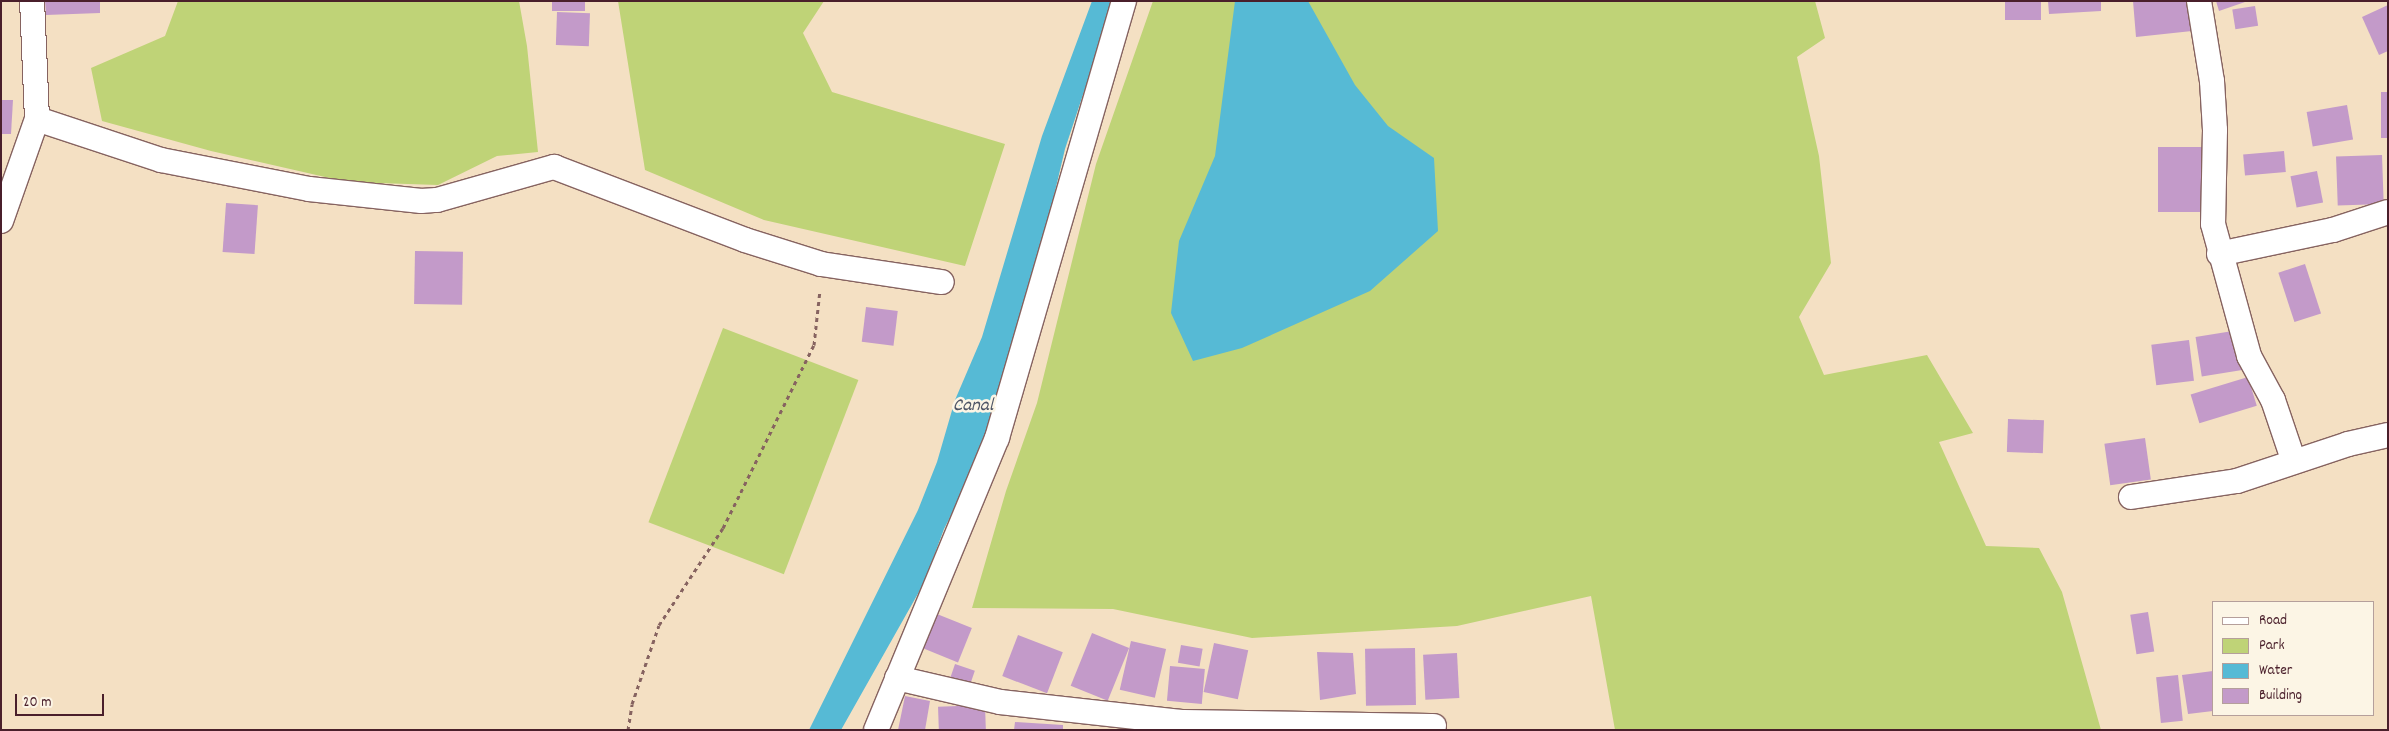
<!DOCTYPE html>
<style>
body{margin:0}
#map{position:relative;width:2389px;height:731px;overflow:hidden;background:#f4e0c3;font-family:Dekko,sans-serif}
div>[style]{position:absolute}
.green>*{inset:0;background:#bfd377;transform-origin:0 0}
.water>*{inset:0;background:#56bad5}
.building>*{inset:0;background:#c39ac9;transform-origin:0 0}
.path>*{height:3px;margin-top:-1.5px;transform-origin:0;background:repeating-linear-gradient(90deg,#866360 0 4px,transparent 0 8px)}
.roads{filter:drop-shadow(1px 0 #866360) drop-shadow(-1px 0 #866360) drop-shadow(0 1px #866360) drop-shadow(0 -1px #866360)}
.minor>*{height:24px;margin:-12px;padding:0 12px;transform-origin:12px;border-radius:12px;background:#fff}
span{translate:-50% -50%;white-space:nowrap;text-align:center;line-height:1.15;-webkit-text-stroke:5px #fcf5e5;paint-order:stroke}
.water-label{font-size:19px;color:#4e5566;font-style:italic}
.frame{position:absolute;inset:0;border:2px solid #4a1f2b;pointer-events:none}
.legend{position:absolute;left:2212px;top:601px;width:162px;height:115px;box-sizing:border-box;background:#fcf5e5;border:1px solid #b59f9b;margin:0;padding:6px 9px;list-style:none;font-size:15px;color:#4a1f2b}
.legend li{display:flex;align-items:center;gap:10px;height:25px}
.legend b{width:25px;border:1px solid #b59f9b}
.scale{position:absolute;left:15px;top:694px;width:89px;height:22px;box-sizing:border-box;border:2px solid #4a1f2b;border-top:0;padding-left:6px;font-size:15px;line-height:18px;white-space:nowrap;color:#4a1f2b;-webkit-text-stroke:4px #fcf5e5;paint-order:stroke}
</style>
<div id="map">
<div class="green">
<i style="clip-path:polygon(178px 1px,519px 1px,527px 46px,538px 152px,497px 156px,438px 185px,347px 182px,211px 151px,102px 121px,91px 68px,165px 36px)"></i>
<i style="clip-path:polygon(618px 1px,824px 1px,803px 33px,832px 92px,1005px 144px,965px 266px,764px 220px,645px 170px)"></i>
<i style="clip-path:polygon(1153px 1px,1815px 1px,1825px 38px,1797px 57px,1819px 156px,1831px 263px,1799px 317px,1824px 375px,1927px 355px,1973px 433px,1939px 442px,1986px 546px,2039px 548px,2062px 592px,2101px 730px,1615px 730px,1591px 596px,1457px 626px,1252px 638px,1113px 609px,972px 608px,1006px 491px,1037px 403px,1096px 164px)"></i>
<i style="left:723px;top:328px;width:145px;height:208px;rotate:21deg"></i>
</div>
<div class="water">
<i style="clip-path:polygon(1092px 1px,1114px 1px,1065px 149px,1044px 238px,1000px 391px,969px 480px,944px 529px,924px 583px,841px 730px,809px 730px,918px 510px,937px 462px,955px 400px,982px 337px,1042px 136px)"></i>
<i style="clip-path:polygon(1235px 1px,1308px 1px,1355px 85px,1388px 126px,1434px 158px,1438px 231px,1370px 291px,1242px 348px,1193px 361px,1171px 313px,1179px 241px,1215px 156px)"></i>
</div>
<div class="building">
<i style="clip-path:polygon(45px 1px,100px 1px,100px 13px,46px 15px)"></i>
<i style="left:552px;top:1px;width:33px;height:10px"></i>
<i style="left:2005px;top:1px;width:36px;height:19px"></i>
<i style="clip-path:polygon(2048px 1px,2101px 1px,2101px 11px,2049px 14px)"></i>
<i style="clip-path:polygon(2133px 1px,2189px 1px,2192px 31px,2136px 37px)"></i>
<i style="clip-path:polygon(2216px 1px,2245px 1px,2245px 2px,2219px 11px)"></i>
<i style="clip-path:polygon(2388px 5px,2388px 51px,2379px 55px,2362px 17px)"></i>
<i style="left:2255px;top:6px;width:20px;height:23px;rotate:81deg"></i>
<i style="left:557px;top:12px;width:33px;height:33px;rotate:2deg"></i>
<i style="left:2381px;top:92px;width:7px;height:46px"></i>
<i style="clip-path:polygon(1px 100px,13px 100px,11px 134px,1px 134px)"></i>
<i style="left:2347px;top:105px;width:35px;height:41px;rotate:80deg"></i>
<i style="left:2158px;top:147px;width:47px;height:65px"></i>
<i style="left:2284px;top:151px;width:21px;height:41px;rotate:85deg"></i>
<i style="left:2382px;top:155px;width:49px;height:46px;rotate:88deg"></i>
<i style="left:2317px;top:171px;width:32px;height:27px;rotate:79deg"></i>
<i style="left:226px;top:203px;width:32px;height:49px;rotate:4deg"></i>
<i style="left:415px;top:251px;width:48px;height:53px;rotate:1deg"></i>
<i style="left:2305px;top:264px;width:52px;height:28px;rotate:72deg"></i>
<i style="left:866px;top:307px;width:32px;height:35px;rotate:7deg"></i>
<i style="left:2239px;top:330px;width:40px;height:44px;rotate:81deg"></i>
<i style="left:2189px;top:340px;width:41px;height:38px;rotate:83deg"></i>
<i style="left:2248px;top:377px;width:30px;height:60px;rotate:73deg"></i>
<i style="left:2008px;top:419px;width:36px;height:33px;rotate:2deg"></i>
<i style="left:2145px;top:438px;width:42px;height:41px;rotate:82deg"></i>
<i style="left:932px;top:612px;width:43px;height:37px;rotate:22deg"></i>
<i style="left:2148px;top:612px;width:40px;height:18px;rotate:81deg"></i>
<i style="left:1092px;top:633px;width:40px;height:57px;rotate:22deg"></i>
<i style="left:1018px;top:635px;width:48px;height:44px;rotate:21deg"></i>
<i style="left:1131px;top:641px;width:36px;height:50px;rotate:13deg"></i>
<i style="left:1214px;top:643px;width:35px;height:50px;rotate:12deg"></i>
<i style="left:1181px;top:645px;width:22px;height:18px;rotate:10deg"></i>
<i style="left:1415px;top:648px;width:57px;height:50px;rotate:89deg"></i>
<i style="clip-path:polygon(1317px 652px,1353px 653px,1356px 694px,1320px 700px)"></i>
<i style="left:1457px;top:653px;width:45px;height:34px;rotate:87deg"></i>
<i style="left:955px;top:664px;width:21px;height:19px;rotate:19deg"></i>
<i style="left:1170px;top:666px;width:35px;height:35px;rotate:5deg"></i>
<i style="clip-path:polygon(2213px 671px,2213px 711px,2188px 714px,2182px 675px)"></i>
<i style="left:2178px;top:675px;width:46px;height:22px;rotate:84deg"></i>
<i style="clip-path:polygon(905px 696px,930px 701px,925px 730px,898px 730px)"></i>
<i style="left:985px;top:705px;width:25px;height:47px;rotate:88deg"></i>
<i style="clip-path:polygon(1015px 722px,1063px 725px,1063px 730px,1014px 730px)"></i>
</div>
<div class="path">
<i style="left:628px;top:730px;width:26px;rotate:-81deg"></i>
<i style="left:632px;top:704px;width:83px;rotate:-71.1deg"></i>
<i style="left:659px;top:625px;width:116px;rotate:-56.6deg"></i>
<i style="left:723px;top:528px;width:204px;rotate:-63.6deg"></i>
<i style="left:814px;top:345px;width:55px;rotate:-83.8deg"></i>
</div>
<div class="roads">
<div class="minor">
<i style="left:2199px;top:1px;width:81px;rotate:80.8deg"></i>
<i style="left:2212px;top:81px;width:49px;rotate:86.5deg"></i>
<i style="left:2215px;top:130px;width:94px;rotate:91.2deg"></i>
<i style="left:2213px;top:224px;width:137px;rotate:74.7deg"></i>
<i style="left:2249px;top:356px;width:50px;rotate:61.4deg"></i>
<i style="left:2273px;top:400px;width:65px;rotate:71.3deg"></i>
<i style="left:37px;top:119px;width:131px;rotate:18.3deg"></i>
<i style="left:161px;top:160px;width:151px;rotate:11.1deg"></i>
<i style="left:309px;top:189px;width:113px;rotate:6.1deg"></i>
<i style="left:421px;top:201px;width:16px;rotate:-4deg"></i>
<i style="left:437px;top:200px;width:122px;rotate:-15.8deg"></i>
<i style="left:554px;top:167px;width:204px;rotate:20.9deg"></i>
<i style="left:745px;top:240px;width:80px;rotate:17.5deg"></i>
<i style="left:821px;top:264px;width:122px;rotate:8.5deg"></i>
<i style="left:1px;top:221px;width:108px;rotate:-70.6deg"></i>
<i style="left:37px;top:119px;width:118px;rotate:-92.4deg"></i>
<i style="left:2219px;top:254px;width:116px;rotate:-11.9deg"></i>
<i style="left:2333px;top:230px;width:58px;rotate:-18.1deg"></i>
<i style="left:2131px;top:497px;width:107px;rotate:-8.6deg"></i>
<i style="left:2237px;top:481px;width:117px;rotate:-18.4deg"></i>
<i style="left:2348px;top:444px;width:41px;rotate:-12.7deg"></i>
<i style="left:897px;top:678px;width:106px;rotate:13.1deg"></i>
<i style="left:1000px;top:702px;width:182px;rotate:6.3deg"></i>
<i style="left:1181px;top:722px;width:253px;rotate:0.9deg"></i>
<i style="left:876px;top:730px;width:316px;rotate:-67.5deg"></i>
<i style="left:997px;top:438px;width:455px;rotate:-73.8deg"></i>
</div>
</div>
<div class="water-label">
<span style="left:973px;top:407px">Canal</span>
</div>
<div class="frame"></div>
<ul class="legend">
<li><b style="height:6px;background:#fff"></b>Road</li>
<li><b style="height:14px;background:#bfd377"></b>Park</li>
<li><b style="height:14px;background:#56bad5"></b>Water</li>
<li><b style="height:14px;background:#c39ac9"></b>Building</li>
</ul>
<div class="scale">20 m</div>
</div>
